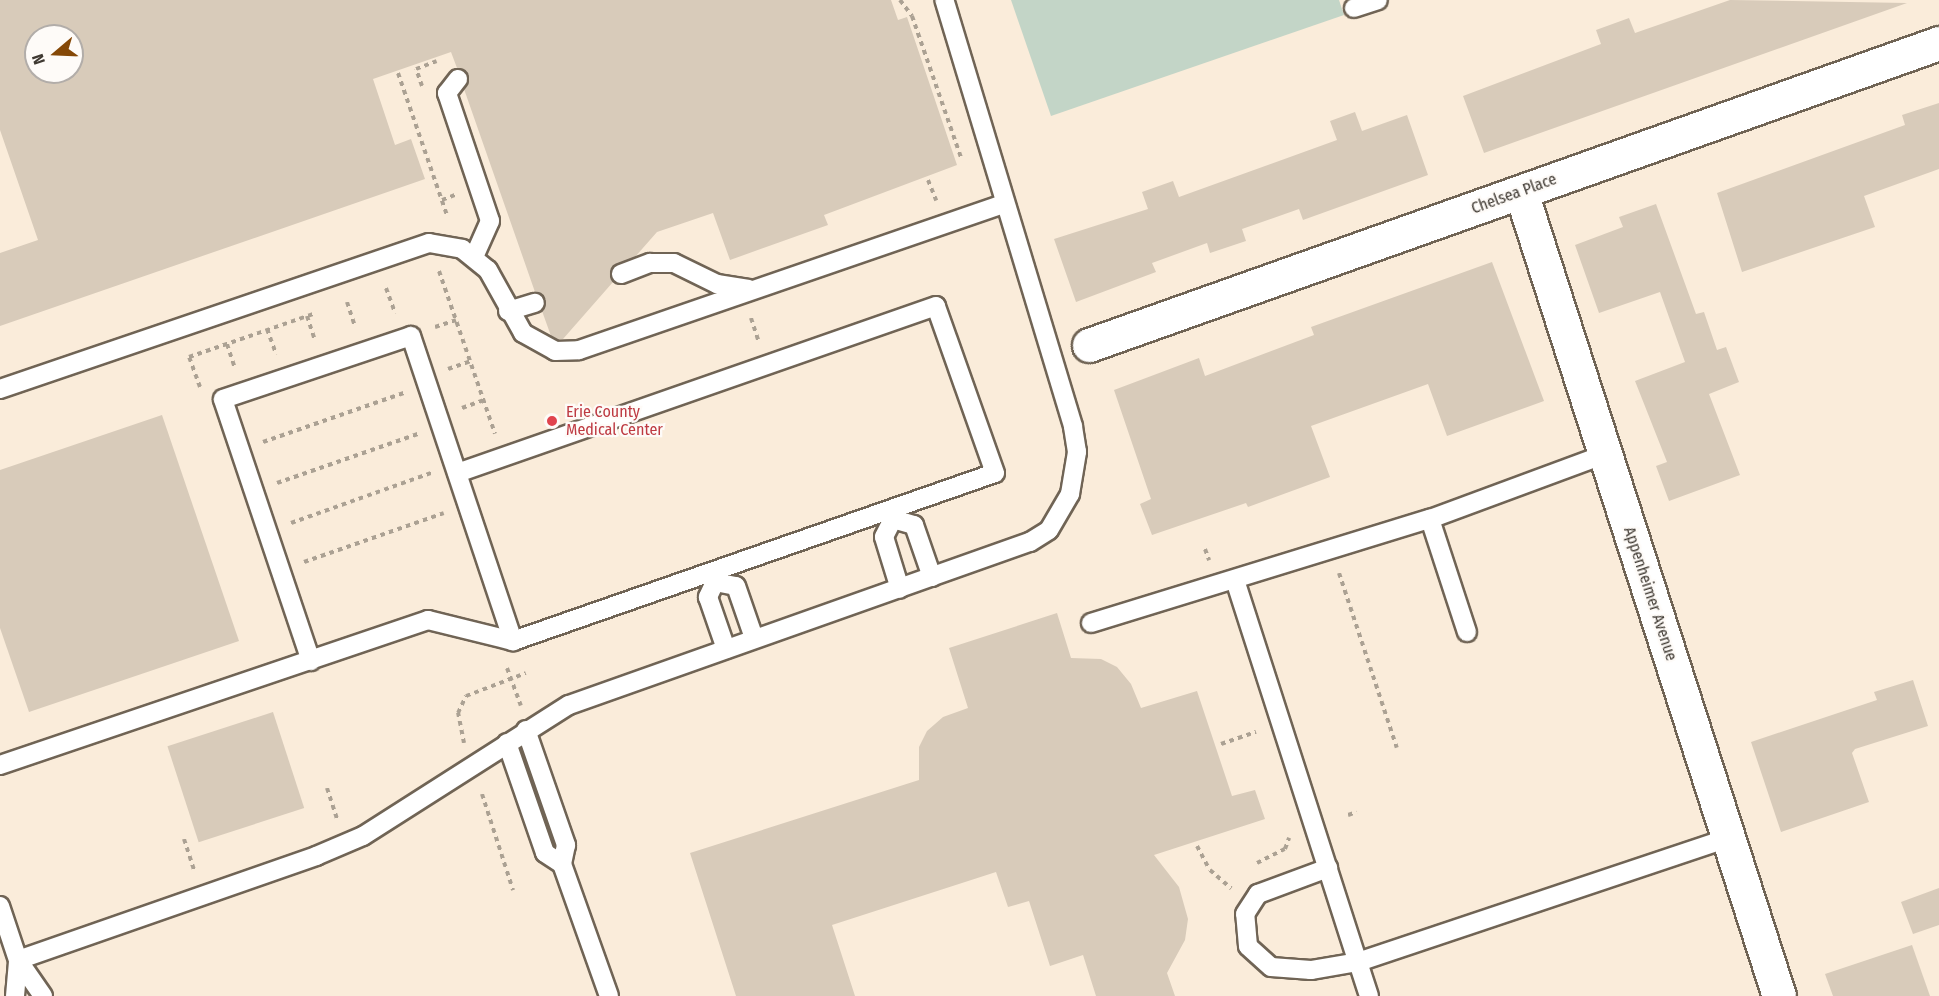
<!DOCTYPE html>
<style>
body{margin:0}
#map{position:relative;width:1939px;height:996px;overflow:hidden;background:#faecda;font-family:"Fira Sans Condensed",sans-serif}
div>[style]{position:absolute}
.green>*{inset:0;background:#c3d5c7}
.building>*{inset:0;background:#d8cbba;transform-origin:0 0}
.path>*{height:4px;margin-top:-2px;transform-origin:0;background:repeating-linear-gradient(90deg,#aba193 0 4.5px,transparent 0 9px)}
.roads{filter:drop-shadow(2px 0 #706455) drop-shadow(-2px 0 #706455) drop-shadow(0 2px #706455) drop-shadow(0 -2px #706455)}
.service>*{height:18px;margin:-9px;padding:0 9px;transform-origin:9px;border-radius:9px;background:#fff}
.minor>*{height:33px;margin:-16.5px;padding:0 16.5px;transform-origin:16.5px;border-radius:16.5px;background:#fff}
.dots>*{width:16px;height:16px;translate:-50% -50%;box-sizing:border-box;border:3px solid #fefbf8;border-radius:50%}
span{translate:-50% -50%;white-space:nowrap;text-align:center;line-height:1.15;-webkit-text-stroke:4.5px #fefbf8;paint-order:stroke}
.street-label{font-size:16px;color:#3f3932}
.health-label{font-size:16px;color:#be3a42}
.left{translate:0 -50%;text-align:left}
.north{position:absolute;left:24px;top:24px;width:60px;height:60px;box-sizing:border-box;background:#fefbf8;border:2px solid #b2ada9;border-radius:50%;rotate:251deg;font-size:16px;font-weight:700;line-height:24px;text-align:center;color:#3f3932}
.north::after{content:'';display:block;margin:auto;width:21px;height:27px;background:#854807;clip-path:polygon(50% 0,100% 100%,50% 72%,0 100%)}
</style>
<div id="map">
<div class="green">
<i style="clip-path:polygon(1011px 0,1339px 0,1344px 15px,1051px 116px)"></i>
</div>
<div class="building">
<i style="clip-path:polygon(evenodd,0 0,891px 0,898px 20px,907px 17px,957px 165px,824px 215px,828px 225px,730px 260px,713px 213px,657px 232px,635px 257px,613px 266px,613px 282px,563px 339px,558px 340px,551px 336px,542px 311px,546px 299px,535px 292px,464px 89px,469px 75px,457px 68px,451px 52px,373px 79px,395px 145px,411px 139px,425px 179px,0 326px,0 253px,38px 240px,0 130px,0 0,36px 36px,72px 36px,72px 72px,36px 72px,36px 36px)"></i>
<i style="clip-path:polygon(1730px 0,1907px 3px,1484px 153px,1463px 96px,1601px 44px,1596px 30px,1629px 18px,1635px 33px)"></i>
<i style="clip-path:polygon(1939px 103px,1939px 169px,1864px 196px,1875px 227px,1742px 272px,1717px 193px,1905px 125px,1902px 115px)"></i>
<i style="clip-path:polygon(1355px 112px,1362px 131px,1407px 115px,1428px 175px,1303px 220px,1299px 209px,1242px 229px,1246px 241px,1210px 253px,1207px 243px,1152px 263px,1156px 272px,1076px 302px,1054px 239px,1148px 209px,1142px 192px,1173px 181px,1179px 197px,1337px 140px,1330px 121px)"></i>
<i style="clip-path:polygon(1656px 204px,1696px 314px,1704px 312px,1717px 350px,1726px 347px,1739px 382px,1709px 394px,1740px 475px,1669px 501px,1656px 466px,1667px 462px,1635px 381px,1685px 362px,1660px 292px,1599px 313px,1575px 245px,1623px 227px,1619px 217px)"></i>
<i style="clip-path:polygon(1492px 262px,1544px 401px,1447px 436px,1428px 384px,1311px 426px,1330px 477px,1248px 507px,1246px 503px,1152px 535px,1140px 504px,1151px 499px,1114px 390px,1199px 358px,1205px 376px,1314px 335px,1311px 327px)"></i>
<i style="clip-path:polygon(162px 415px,239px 641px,29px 712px,0 628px,0 470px)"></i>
<i style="clip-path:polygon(1057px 613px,1071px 658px,1101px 659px,1117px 667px,1131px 684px,1141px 708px,1197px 691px,1232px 796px,1255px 790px,1265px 819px,1154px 855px,1179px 887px,1188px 919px,1185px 940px,1167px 973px,1175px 996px,1096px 996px,1083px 955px,1050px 966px,1029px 901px,1008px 907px,996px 872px,832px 925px,855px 996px,736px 996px,690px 853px,919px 780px,919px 747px,927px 731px,943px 717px,968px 708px,949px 648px)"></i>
<i style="clip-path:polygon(1913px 680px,1928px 726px,1855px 749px,1852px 753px,1869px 802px,1781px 832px,1751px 742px,1877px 700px,1874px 692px)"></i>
<i style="left:273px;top:712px;width:101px;height:111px;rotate:72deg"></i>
<i style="clip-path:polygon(1939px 888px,1939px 925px,1913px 934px,1901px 902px)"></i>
<i style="clip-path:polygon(1912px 945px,1930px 996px,1833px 996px,1825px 974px)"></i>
</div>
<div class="path">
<i style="left:900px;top:0;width:20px;rotate:53deg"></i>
<i style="left:912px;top:16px;width:152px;rotate:70.9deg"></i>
<i style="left:398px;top:73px;width:150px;rotate:71deg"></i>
<i style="left:422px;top:86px;width:18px;rotate:-109deg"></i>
<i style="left:416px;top:69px;width:22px;rotate:-21deg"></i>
<i style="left:928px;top:180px;width:22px;rotate:68deg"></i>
<i style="left:442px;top:200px;width:14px;rotate:-21deg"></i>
<i style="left:439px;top:271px;width:172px;rotate:71deg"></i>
<i style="left:386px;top:288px;width:27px;rotate:70deg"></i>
<i style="left:347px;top:302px;width:26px;rotate:72deg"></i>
<i style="left:307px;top:316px;width:26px;rotate:72deg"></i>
<i style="left:751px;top:318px;width:23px;rotate:72deg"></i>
<i style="left:435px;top:327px;width:22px;rotate:-18deg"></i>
<i style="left:267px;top:329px;width:27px;rotate:70deg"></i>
<i style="left:227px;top:344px;width:26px;rotate:72deg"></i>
<i style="left:448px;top:369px;width:24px;rotate:-19deg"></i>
<i style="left:200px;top:387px;width:32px;rotate:-110deg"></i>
<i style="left:189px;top:357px;width:131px;rotate:-19.1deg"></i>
<i style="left:462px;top:408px;width:23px;rotate:-20deg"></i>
<i style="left:263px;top:442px;width:149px;rotate:-19.2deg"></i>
<i style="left:277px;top:483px;width:149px;rotate:-19.2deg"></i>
<i style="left:291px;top:523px;width:149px;rotate:-19.7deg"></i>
<i style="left:1205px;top:549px;width:12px;rotate:70deg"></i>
<i style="left:304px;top:562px;width:148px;rotate:-19.3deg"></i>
<i style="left:1339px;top:573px;width:184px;rotate:71.7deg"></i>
<i style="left:507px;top:668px;width:40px;rotate:69.8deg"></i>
<i style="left:464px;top:743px;width:31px;rotate:-101deg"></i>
<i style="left:458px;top:713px;width:19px;rotate:-65deg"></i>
<i style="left:466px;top:696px;width:64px;rotate:-21deg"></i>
<i style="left:1221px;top:744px;width:37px;rotate:-19deg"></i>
<i style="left:327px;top:788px;width:33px;rotate:72deg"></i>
<i style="left:482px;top:794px;width:101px;rotate:72.1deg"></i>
<i style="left:1348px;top:815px;width:9px;rotate:-18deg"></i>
<i style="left:184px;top:839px;width:35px;rotate:72deg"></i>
<i style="left:1197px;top:846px;width:27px;rotate:62deg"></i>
<i style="left:1210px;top:870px;width:28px;rotate:41deg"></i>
<i style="left:1257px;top:863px;width:31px;rotate:-27deg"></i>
<i style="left:1285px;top:849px;width:12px;rotate:-70deg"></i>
</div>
<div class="roads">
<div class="service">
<i style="left:1354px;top:8px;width:25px;rotate:-18deg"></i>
<i style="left:458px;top:79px;width:18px;rotate:128deg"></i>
<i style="left:447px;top:93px;width:135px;rotate:71.4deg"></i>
<i style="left:490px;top:221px;width:39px;rotate:114deg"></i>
<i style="left:621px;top:274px;width:31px;rotate:-21deg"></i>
<i style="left:650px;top:263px;width:24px"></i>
<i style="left:674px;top:263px;width:48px;rotate:26deg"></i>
<i style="left:717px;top:284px;width:32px;rotate:9deg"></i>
<i style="left:508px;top:311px;width:28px;rotate:-17deg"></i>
<i style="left:0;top:389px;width:453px;rotate:-18.8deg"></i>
<i style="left:429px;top:243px;width:34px;rotate:10deg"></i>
<i style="left:462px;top:249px;width:33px;rotate:39deg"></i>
<i style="left:488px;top:270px;width:72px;rotate:60.9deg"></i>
<i style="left:523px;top:333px;width:37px;rotate:29deg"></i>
<i style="left:555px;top:351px;width:24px;rotate:-2deg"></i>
<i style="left:579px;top:350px;width:449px;rotate:-19deg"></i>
<i style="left:893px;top:519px;width:22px;rotate:16deg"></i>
<i style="left:914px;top:525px;width:55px;rotate:70.9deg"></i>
<i style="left:893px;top:519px;width:20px;rotate:117deg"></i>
<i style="left:884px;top:537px;width:54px;rotate:72.9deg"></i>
<i style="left:1430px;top:519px;width:119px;rotate:71.9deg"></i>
<i style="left:712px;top:572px;width:10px;rotate:73deg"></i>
<i style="left:715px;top:582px;width:17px;rotate:115deg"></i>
<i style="left:708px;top:597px;width:55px;rotate:70.9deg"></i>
<i style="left:1235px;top:580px;width:401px;rotate:72.2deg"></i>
<i style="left:1358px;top:962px;width:48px;rotate:170.3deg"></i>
<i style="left:1311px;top:970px;width:40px;rotate:-175.7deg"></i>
<i style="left:1271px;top:967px;width:31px;rotate:-138deg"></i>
<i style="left:1248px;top:946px;width:32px;rotate:-95deg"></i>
<i style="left:1245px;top:914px;width:24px;rotate:-57deg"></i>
<i style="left:1258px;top:894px;width:75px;rotate:-20.4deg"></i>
<i style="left:715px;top:582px;width:21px;rotate:11deg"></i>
<i style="left:736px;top:586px;width:55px;rotate:70.9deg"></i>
<i style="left:1091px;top:623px;width:355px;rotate:-17.1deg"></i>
<i style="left:1430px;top:519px;width:188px;rotate:-20.3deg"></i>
<i style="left:311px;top:661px;width:276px;rotate:-108.6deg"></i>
<i style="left:223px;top:399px;width:198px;rotate:-18.5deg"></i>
<i style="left:411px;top:336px;width:322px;rotate:71.5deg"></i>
<i style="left:526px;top:730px;width:122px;rotate:70.8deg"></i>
<i style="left:566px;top:845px;width:19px;rotate:102deg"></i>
<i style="left:562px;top:864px;width:140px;rotate:70.4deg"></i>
<i style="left:507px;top:743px;width:116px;rotate:70.9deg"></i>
<i style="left:545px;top:853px;width:20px;rotate:33deg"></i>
<i style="left:0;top:765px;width:452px;rotate:-18.7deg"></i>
<i style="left:428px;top:620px;width:88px;rotate:13.9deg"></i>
<i style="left:513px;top:641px;width:510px;rotate:-19.22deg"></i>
<i style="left:995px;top:473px;width:177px;rotate:-109.5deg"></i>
<i style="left:936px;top:306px;width:507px;rotate:160.78deg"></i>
<i style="left:0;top:906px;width:57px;rotate:71.6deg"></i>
<i style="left:18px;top:960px;width:44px;rotate:55.2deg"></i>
<i style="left:18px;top:960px;width:316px;rotate:-19.2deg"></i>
<i style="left:316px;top:856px;width:51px;rotate:-23.1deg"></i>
<i style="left:363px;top:836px;width:244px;rotate:-32.5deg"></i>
<i style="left:569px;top:705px;width:489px;rotate:-19.5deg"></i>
<i style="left:1030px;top:542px;width:22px;rotate:-32deg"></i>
<i style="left:1049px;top:530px;width:42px;rotate:-59.7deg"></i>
<i style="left:1070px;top:494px;width:43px;rotate:-80.5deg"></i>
<i style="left:1077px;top:452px;width:26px;rotate:-99deg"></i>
<i style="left:1073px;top:426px;width:445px;rotate:-106.8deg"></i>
<i style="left:15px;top:996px;width:36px;rotate:-85deg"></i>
<i style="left:1369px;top:996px;width:36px;rotate:-108deg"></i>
<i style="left:1358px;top:962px;width:391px;rotate:-18.5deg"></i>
</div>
<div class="minor">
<i style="left:1521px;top:192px;width:844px;rotate:72.21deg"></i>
<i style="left:1089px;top:345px;width:902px;rotate:-19.56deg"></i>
</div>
</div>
<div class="dots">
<i style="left:552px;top:421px;background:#e0444e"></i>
</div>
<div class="street-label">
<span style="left:1514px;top:194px;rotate:-20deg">Chelsea Place</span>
<span style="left:1650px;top:594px;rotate:72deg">Appenheimer Avenue</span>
</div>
<div class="health-label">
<span class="left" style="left:566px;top:421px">Erie County<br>Medical Center</span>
</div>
<div class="north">N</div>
</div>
